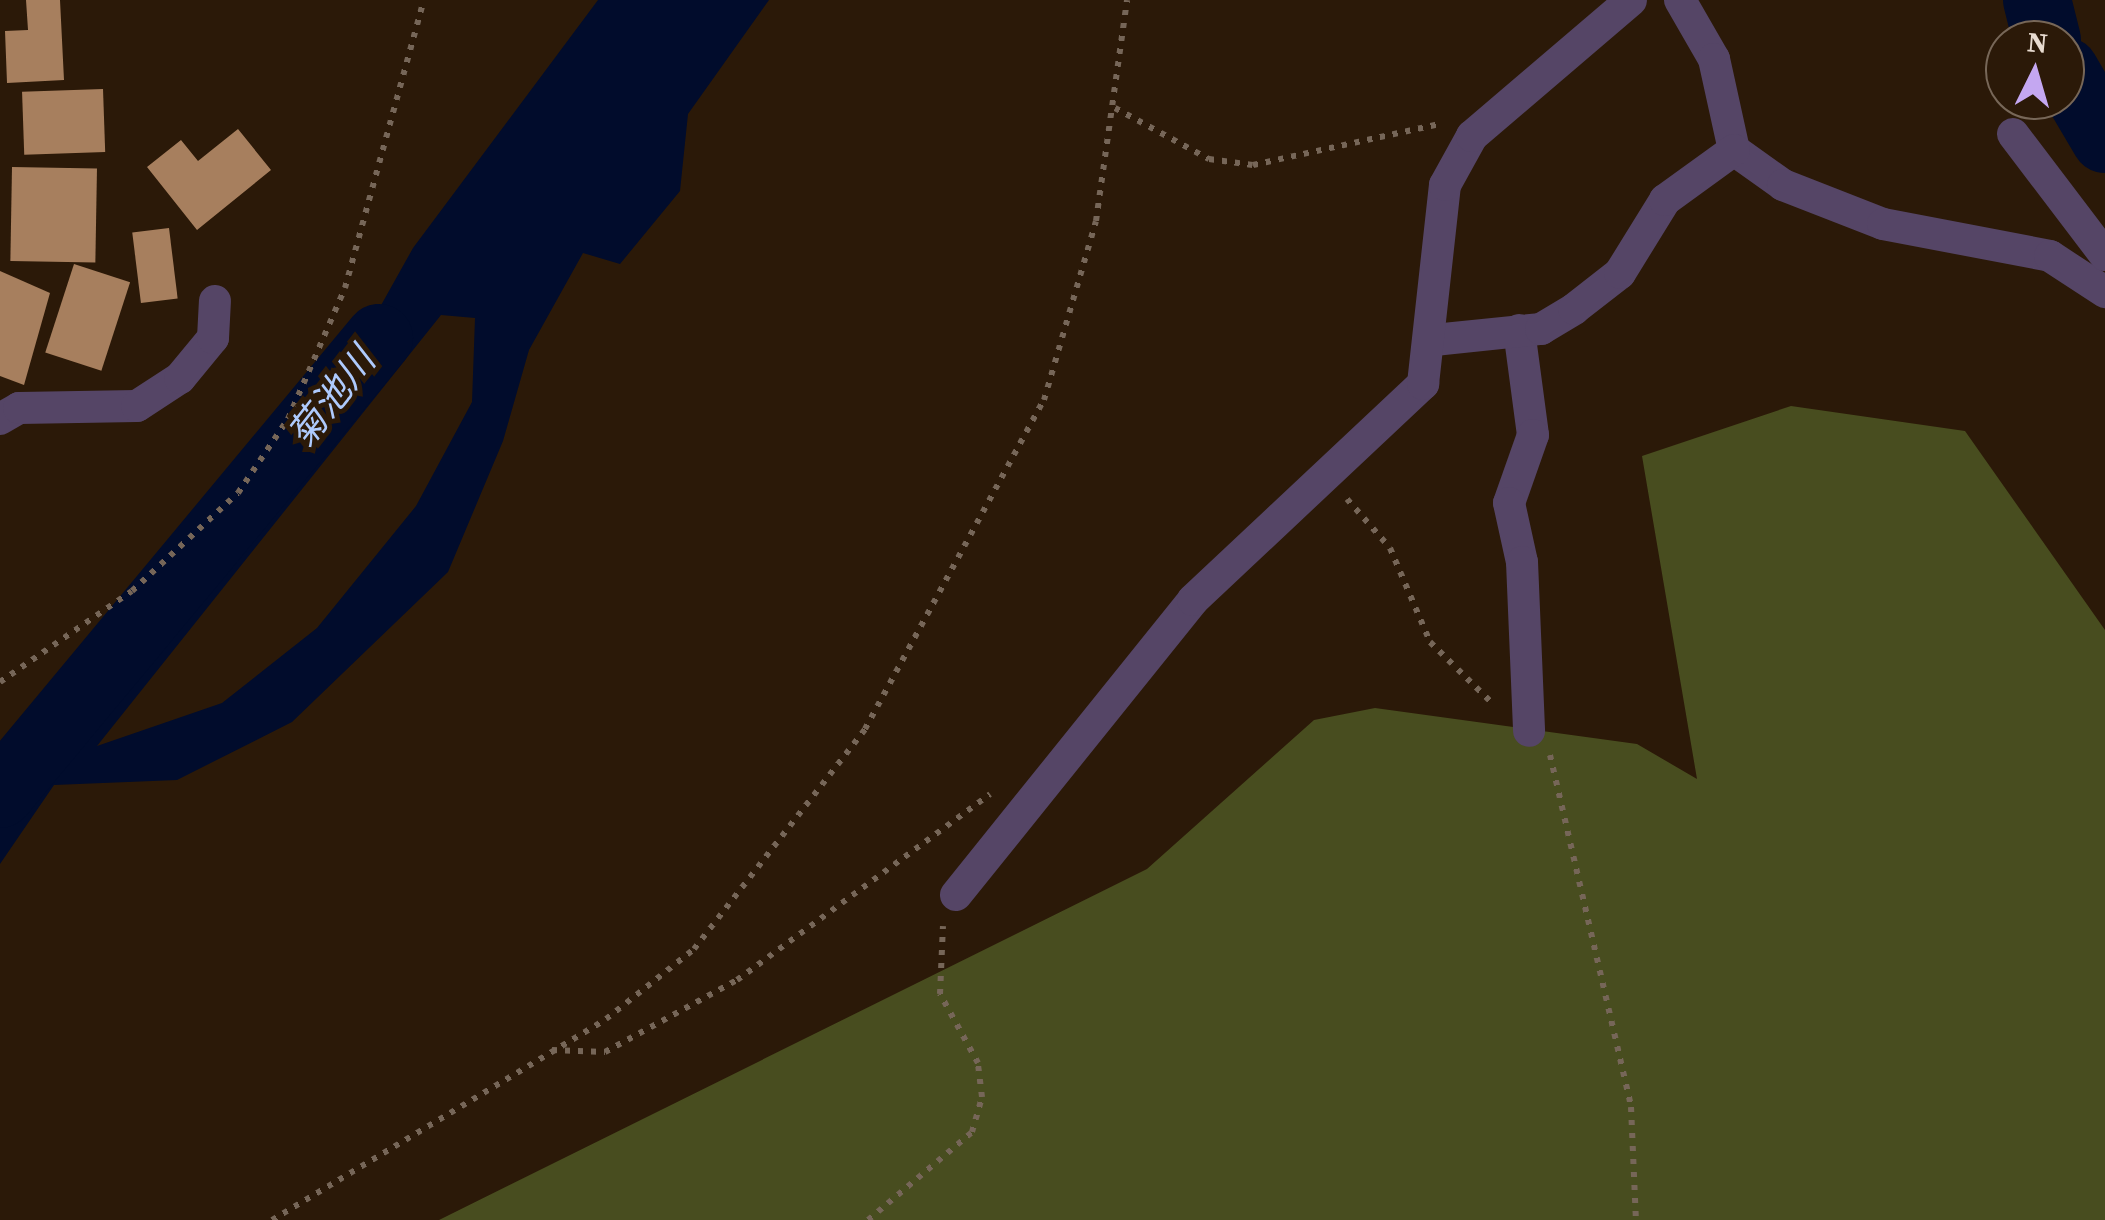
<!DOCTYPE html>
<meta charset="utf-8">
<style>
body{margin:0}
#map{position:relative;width:2105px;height:1220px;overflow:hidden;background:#2b1908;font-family:"Source Serif 4","Noto Sans JP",serif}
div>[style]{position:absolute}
.forest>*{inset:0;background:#484d1f}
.water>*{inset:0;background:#010c2c}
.river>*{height:68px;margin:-34px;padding:0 34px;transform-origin:34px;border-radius:34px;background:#010c2c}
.building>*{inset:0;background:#a77f5e;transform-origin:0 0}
.path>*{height:6px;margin-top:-3px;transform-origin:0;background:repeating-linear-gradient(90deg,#766658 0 5px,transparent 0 13px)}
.street>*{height:32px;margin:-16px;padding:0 16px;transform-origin:16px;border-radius:16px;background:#554566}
span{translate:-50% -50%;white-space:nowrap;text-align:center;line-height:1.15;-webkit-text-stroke:10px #2b1908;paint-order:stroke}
.water-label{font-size:38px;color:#aecafd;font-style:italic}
.north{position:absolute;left:1985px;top:20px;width:100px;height:100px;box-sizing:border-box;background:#2b1908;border:2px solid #776758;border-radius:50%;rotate:5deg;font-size:28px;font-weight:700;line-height:40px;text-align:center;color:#e8dbd0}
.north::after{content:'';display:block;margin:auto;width:35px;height:45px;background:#c4a7f1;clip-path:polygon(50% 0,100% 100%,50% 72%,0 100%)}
</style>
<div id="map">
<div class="forest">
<i style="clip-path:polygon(1791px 406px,1965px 431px,2105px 630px,2105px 1220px,439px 1220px,1147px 869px,1314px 720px,1375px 708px,1637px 744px,1697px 779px,1642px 456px)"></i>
</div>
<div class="water">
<i style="clip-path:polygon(evenodd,598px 0,769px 0,688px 114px,680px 191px,620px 264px,583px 253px,529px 350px,503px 441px,448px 572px,292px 722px,177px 780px,54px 785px,0 864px,0 761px,255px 531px,413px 248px,598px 0,441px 315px,475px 318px,472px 402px,416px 506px,317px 628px,222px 703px,97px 746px,441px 315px)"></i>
</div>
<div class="river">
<i style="left:2037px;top:0;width:41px;rotate:76deg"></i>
<i style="left:2065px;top:71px;width:79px;rotate:59.5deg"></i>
<i style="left:0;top:794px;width:593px;rotate:-50.27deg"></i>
</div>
<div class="building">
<i style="clip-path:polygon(26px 0,60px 0,64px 80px,7px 83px,5px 31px,28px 30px)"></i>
<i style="left:103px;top:89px;width:63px;height:81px;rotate:88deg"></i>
<i style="clip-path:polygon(238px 129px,271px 170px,197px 230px,147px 167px,181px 140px,198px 161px)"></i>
<i style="left:12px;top:167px;width:85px;height:94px;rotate:1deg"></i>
<i style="left:169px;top:228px;width:71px;height:37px;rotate:83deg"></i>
<i style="left:74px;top:264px;width:59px;height:93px;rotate:18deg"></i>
<i style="clip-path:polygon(0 271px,50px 293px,24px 385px,0 376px)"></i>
</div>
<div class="path">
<i style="left:1115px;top:108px;width:107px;rotate:28.5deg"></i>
<i style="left:1209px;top:159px;width:44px;rotate:7.8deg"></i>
<i style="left:1253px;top:165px;width:191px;rotate:-12.4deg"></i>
<i style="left:1347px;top:499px;width:65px;rotate:48.7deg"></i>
<i style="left:1390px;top:548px;width:102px;rotate:66.9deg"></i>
<i style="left:1430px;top:642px;width:90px;rotate:44.5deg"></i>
<i style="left:0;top:682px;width:160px;rotate:-34.6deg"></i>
<i style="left:132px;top:591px;width:144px;rotate:-42.8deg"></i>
<i style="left:238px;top:493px;width:89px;rotate:-56deg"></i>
<i style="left:288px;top:419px;width:143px;rotate:-66.5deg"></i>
<i style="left:345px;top:288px;width:299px;rotate:-74.7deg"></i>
<i style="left:1550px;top:755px;width:361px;rotate:77deg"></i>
<i style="left:1631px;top:1107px;width:113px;rotate:87.5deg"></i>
<i style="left:552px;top:1050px;width:53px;rotate:2.2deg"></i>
<i style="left:605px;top:1052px;width:150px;rotate:-28.6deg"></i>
<i style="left:737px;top:980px;width:314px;rotate:-36.3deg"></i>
<i style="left:272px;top:1220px;width:390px;rotate:-31deg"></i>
<i style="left:606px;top:1019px;width:112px;rotate:-38.5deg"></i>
<i style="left:694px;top:949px;width:279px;rotate:-52.1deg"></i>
<i style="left:865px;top:729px;width:375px;rotate:-61.5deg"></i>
<i style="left:1044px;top:400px;width:186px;rotate:-73.8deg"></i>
<i style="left:1096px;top:221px;width:223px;rotate:-82deg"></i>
<i style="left:868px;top:1220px;width:136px;rotate:-40.2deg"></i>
<i style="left:972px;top:1132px;width:36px;rotate:-74deg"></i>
<i style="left:982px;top:1097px;width:34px;rotate:-97deg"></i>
<i style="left:978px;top:1063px;width:79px;rotate:-118.8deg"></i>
<i style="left:940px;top:994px;width:68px;rotate:-87.5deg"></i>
</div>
<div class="street">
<i style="left:1680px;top:0;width:68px;rotate:60deg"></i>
<i style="left:1714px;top:59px;width:93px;rotate:77.6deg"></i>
<i style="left:1734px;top:150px;width:60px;rotate:35.5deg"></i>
<i style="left:1783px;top:185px;width:107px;rotate:21.3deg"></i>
<i style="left:1883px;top:224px;width:170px;rotate:10.8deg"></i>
<i style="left:2050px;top:256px;width:66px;rotate:33.2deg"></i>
<i style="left:2013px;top:134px;width:152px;rotate:52.8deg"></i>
<i style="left:1519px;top:330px;width:106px;rotate:82.4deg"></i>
<i style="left:1533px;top:435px;width:72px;rotate:109.4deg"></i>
<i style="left:1509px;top:503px;width:60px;rotate:77.6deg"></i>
<i style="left:1522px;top:562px;width:169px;rotate:87.6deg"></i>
<i style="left:1434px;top:340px;width:108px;rotate:-5.9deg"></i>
<i style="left:1541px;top:329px;width:39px;rotate:-31deg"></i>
<i style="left:1574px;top:309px;width:58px;rotate:-38deg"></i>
<i style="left:1620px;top:273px;width:86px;rotate:-58.3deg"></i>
<i style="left:1665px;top:200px;width:85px;rotate:-35.9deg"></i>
<i style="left:0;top:419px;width:22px;rotate:-30deg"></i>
<i style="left:19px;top:408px;width:118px;rotate:-1deg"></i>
<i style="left:137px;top:406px;width:51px;rotate:-33.1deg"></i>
<i style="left:180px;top:378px;width:52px;rotate:-50.5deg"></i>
<i style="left:213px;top:338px;width:37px;rotate:-87deg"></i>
<i style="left:956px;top:895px;width:378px;rotate:-51.2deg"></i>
<i style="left:1193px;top:600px;width:316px;rotate:-43.2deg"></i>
<i style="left:1423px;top:384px;width:200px;rotate:-83.7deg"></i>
<i style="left:1445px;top:185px;width:56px;rotate:-61.1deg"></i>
<i style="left:1472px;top:136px;width:209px;rotate:-40.5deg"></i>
</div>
<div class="water-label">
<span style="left:332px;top:398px;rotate:-52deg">菊池川</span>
</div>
<div class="north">N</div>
</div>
